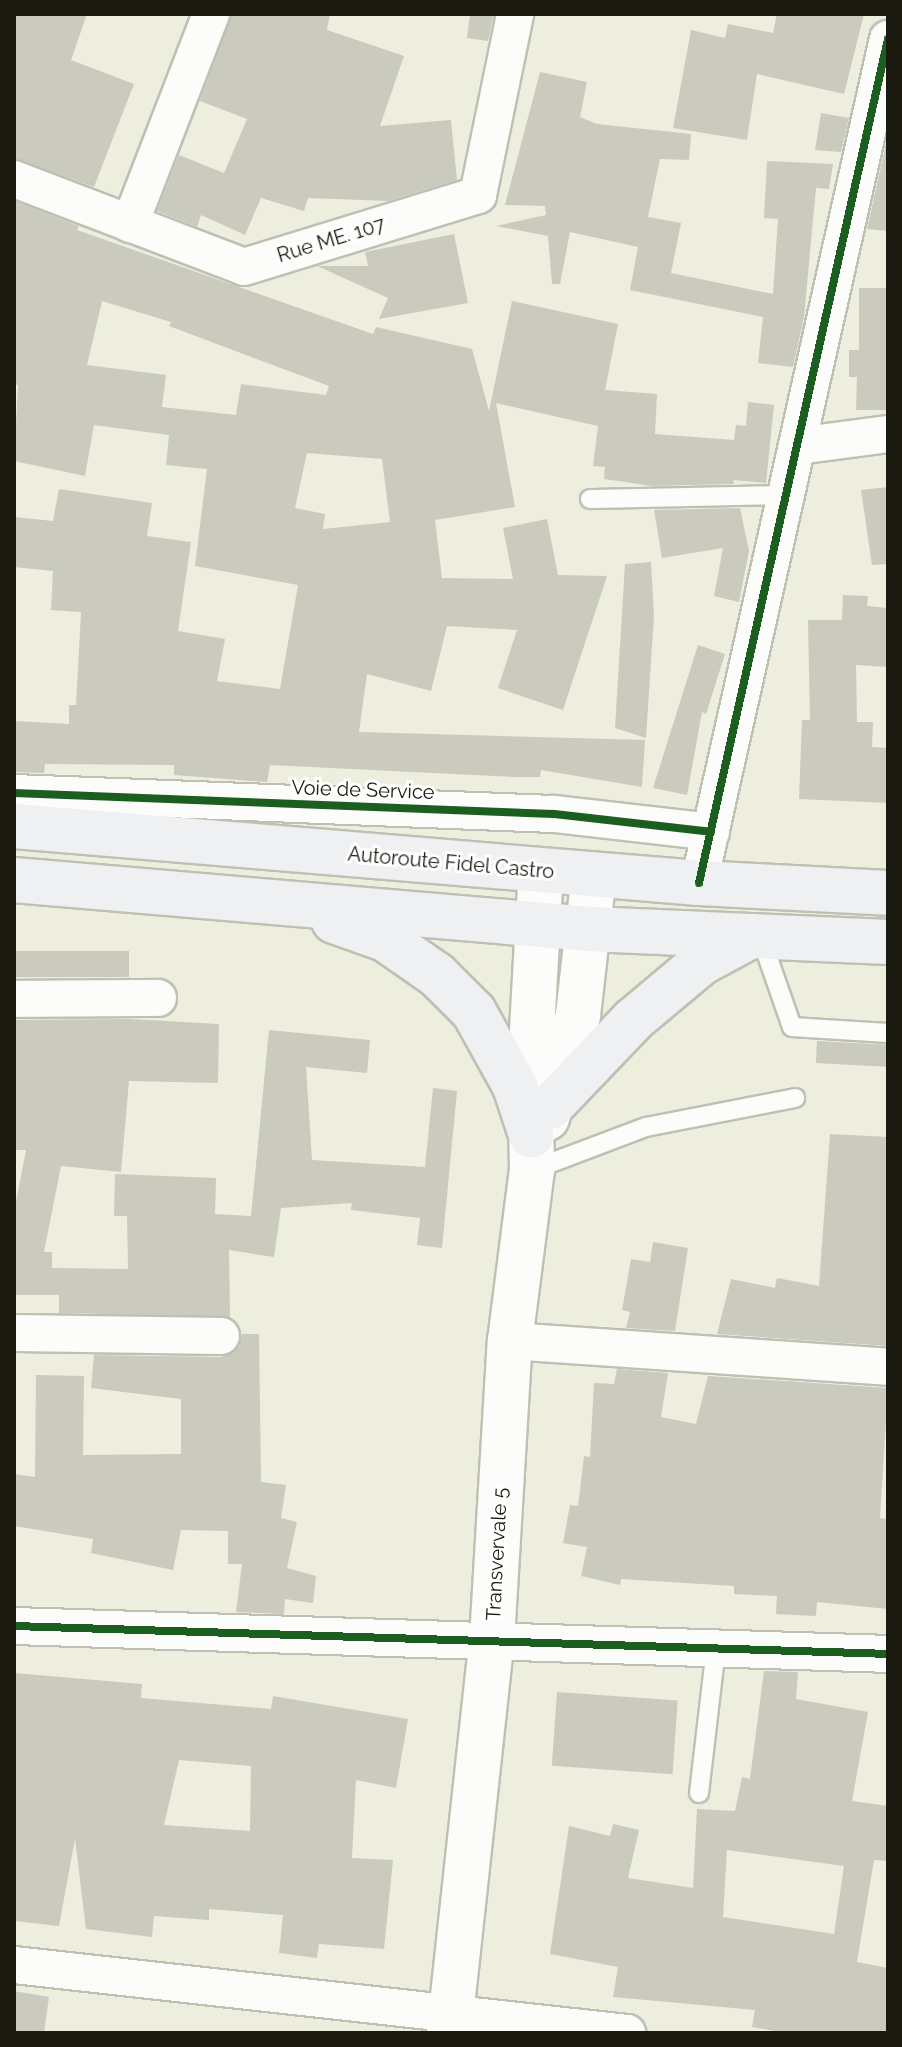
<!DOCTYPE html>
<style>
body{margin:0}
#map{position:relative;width:902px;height:2047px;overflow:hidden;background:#edeede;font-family:Raleway,sans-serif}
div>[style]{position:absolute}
.building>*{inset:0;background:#cacabe;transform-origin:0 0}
.roads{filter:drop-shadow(2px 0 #bfc0b3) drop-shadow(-2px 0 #bfc0b3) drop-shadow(0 2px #bfc0b3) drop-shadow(0 -2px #bfc0b3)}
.service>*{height:18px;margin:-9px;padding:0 9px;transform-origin:9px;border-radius:9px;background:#fcfcfa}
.minor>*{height:36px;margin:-18px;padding:0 18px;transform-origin:18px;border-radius:18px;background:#fcfcfa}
.secondary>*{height:44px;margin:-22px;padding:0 22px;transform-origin:22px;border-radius:22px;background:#fcfcfa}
.trunk>*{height:44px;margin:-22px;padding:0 22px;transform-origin:22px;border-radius:22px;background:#eef0f2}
.cycleway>*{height:8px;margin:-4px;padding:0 4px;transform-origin:4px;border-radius:4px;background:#1b5e20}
span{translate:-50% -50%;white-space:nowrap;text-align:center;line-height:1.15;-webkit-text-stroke:6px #fff;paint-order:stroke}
.street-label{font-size:20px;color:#19190f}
.frame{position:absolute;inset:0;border:16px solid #19190f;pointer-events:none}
</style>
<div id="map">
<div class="building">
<i style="clip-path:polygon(14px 14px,87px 14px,71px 60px,134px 84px,94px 187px,14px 158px)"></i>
<i style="clip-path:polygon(232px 14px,330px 14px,327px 30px,404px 56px,380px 126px,451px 120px,457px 180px,388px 201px,308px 198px,304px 211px,261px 198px,245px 235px,201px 215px,197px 227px,157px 211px,179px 155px,224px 173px,247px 119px,200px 101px)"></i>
<i style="clip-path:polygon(470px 14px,494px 14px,488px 41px,467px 38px)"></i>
<i style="clip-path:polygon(777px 14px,864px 14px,844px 94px,757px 74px,747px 140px,673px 128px,691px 30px,725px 38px,728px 24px,773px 33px)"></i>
<i style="clip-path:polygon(540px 72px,587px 82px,580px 117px,597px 124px,691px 134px,689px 160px,660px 159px,648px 217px,681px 223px,671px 273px,773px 294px,778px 219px,764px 218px,767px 161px,833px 164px,829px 189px,816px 188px,804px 317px,793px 367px,758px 363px,763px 317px,630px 290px,638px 247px,570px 232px,560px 284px,552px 284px,548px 236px,496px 226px,546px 215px,545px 206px,505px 205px)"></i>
<i style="clip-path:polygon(821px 113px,849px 118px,841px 152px,815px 150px)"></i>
<i style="clip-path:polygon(888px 135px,888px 231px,867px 229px)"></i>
<i style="clip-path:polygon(evenodd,14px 201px,79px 226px,77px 230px,373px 334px,376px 327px,472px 349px,489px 411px,512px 301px,618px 324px,605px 390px,657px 394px,655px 434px,734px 440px,736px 425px,746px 426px,748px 402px,774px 405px,766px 483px,733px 480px,734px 484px,652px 486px,604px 479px,605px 467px,593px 466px,598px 426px,496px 403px,515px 507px,435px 520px,442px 578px,513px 579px,503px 528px,547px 519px,558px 575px,607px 576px,563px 710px,498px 688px,517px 630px,447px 626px,431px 691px,367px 674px,359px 732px,645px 740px,642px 787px,541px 770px,540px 777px,514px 777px,270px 765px,267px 782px,174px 775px,174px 765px,45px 764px,44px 773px,14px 772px,14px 721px,69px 724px,69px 705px,76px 705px,81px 612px,51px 610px,53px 571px,14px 567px,15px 517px,53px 521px,59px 489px,152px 503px,147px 536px,191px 542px,178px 631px,225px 639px,217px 681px,280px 689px,298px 585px,195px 566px,207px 469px,166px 465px,169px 435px,94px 425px,85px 476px,14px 461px,18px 385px,14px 384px,14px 201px,102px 301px,171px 322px,169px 326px,329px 386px,326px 395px,241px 384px,236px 415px,162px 407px,166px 375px,87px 365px,102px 301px,14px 201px,307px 453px,382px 459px,390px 522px,323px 529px,325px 514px,295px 508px,307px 453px)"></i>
<i style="clip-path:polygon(454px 234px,468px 303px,379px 319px,388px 298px,317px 266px,368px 266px,365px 252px)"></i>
<i style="clip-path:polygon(859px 288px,888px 288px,888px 410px,856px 410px,857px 377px,849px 377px,849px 350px,859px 350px)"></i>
<i style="clip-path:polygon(888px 487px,888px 564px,872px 565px,861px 490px)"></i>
<i style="clip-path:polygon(740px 508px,749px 551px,739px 602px,714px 596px,723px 548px,662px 558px,654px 510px)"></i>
<i style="clip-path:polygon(651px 562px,654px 616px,646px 738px,615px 728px,625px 564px)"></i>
<i style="clip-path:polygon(843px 595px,868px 596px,867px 606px,888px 608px,888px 667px,856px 665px,857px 722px,873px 722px,872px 747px,888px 748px,888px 803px,799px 799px,802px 720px,810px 720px,808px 620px,842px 620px)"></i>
<i style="clip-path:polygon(698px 645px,725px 654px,706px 714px,702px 712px,687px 795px,653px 788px)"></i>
<i style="left:129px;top:951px;width:26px;height:115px;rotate:90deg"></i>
<i style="clip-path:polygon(130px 1019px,219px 1024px,218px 1083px,129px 1081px,121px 1172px,61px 1166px,44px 1252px,52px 1252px,52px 1268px,128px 1269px,127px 1216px,114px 1216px,115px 1174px,216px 1178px,215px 1214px,251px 1216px,269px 1030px,370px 1040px,367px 1073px,306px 1067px,312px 1160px,425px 1167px,433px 1088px,457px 1091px,442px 1248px,417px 1245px,420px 1218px,351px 1210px,352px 1203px,281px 1208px,274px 1257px,229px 1250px,230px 1317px,59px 1313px,59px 1295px,14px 1295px,14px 1212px,26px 1150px,14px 1150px,14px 1020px)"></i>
<i style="left:817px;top:1041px;width:71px;height:22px;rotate:3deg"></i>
<i style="clip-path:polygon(830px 1134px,888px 1137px,888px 1346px,717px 1334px,731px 1279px,775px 1288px,777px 1278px,819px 1286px)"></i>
<i style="clip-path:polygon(653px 1242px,688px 1248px,675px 1331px,626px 1328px,630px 1312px,622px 1310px,631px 1259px,650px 1262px)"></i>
<i style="clip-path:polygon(242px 1334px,259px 1334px,261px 1482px,286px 1485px,281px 1518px,297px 1522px,287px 1568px,316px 1576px,313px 1603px,285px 1599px,284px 1614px,236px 1612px,242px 1564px,228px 1564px,228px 1531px,181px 1530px,173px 1570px,91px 1553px,93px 1539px,14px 1526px,14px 1474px,35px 1477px,36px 1375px,84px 1376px,83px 1455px,181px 1454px,181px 1399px,91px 1388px,94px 1355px,221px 1357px,239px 1347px)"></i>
<i style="clip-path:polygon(617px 1369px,668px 1373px,661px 1417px,696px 1424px,708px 1376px,888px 1388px,880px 1518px,888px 1519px,888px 1609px,817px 1602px,816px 1616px,776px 1614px,777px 1596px,734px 1594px,734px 1586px,621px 1579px,620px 1585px,581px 1576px,587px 1547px,563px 1543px,570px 1505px,578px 1506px,584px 1456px,590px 1457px,594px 1383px,614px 1384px)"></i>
<i style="clip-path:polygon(evenodd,764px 1671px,798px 1672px,796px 1699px,868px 1712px,852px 1801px,888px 1806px,888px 1861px,874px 1860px,857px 1962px,888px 1968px,888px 2033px,787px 2033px,752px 2027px,755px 2010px,613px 1997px,618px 1967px,550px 1954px,569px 1826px,610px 1836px,613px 1824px,639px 1830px,628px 1878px,693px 1888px,697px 1809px,735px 1811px,742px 1777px,750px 1779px,764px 1671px,727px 1850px,844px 1866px,834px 1934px,723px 1917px,727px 1850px)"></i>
<i style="clip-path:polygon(evenodd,14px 1673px,142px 1684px,141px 1698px,271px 1709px,273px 1696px,408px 1719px,396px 1788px,356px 1780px,352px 1858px,393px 1860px,384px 1949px,319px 1944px,317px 1958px,279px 1953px,283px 1915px,209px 1909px,209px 1920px,154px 1916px,152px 1937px,86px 1929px,75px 1839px,59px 1926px,14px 1921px,14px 1673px,179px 1760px,251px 1766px,250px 1831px,164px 1825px,179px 1760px)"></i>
<i style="left:557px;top:1692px;width:121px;height:74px;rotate:4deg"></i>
<i style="clip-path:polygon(14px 1991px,49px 1997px,44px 2033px,14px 2033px)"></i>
</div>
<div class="roads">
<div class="service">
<i style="left:590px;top:499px;width:196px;rotate:-1.2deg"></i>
<i style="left:761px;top:938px;width:94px;rotate:70.8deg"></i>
<i style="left:792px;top:1027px;width:96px;rotate:3.6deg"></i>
<i style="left:532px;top:1170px;width:122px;rotate:-20.7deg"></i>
<i style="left:646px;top:1127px;width:152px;rotate:-11deg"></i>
<i style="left:699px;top:1793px;width:146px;rotate:-83.3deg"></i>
</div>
<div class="minor">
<i style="left:14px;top:179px;width:246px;rotate:20.9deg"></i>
<i style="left:244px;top:267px;width:245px;rotate:-17.1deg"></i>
<i style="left:478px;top:195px;width:185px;rotate:-78.4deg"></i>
<i style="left:130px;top:224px;width:225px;rotate:-68.9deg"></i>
<i style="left:797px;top:446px;width:92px;rotate:-7.5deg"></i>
<i style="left:14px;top:793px;width:540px;rotate:2.23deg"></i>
<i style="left:554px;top:814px;width:158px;rotate:6.5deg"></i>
<i style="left:699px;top:883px;width:865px;rotate:-77.38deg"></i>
<i style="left:14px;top:999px;width:144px;rotate:-0.4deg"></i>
<i style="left:14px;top:1333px;width:207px;rotate:0.8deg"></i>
<i style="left:510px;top:1341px;width:379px;rotate:3.9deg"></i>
<i style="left:14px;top:1626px;width:874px;rotate:1.83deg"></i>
<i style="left:14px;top:1965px;width:617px;rotate:6.33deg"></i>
</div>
<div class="secondary">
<i style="left:547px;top:1118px;width:108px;rotate:-73.2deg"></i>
<i style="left:578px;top:1015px;width:141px;rotate:-83.5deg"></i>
<i style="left:449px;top:2033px;width:395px;rotate:-83.8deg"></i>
<i style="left:492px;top:1640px;width:300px;rotate:-86.6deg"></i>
<i style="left:510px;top:1341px;width:172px;rotate:-82.7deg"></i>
<i style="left:532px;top:1170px;width:104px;rotate:-91.1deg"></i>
<i style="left:530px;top:1066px;width:196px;rotate:-86.8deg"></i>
</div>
<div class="trunk">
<i style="left:14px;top:826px;width:687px;rotate:4.76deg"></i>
<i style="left:699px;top:883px;width:189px;rotate:3deg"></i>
<i style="left:14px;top:880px;width:578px;rotate:4.86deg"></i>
<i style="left:590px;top:929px;width:298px;rotate:2.5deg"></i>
<i style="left:334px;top:921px;width:54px;rotate:19.4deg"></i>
<i style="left:385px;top:939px;width:63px;rotate:34.7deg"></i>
<i style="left:437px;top:975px;width:52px;rotate:45deg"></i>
<i style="left:474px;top:1012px;width:85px;rotate:61deg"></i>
<i style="left:515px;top:1086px;width:52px;rotate:71.9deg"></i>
<i style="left:550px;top:1107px;width:120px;rotate:-46.3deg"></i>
<i style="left:633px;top:1020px;width:89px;rotate:-40deg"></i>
<i style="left:701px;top:963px;width:57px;rotate:-28.4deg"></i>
</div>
</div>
<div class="cycleway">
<i style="left:14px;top:793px;width:540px;rotate:2.23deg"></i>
<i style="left:554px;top:814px;width:158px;rotate:6.5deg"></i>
<i style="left:699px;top:883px;width:865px;rotate:-77.38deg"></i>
<i style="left:14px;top:1626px;width:874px;rotate:1.83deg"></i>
</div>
<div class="street-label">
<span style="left:331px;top:240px;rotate:-17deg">Rue ME. 107</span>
<span style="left:363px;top:790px;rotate:2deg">Voie de Service</span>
<span style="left:451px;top:863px;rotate:5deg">Autoroute Fidel Castro</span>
<span style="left:497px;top:1554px;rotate:-87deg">Transvervale 5</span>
</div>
<div class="frame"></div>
</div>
